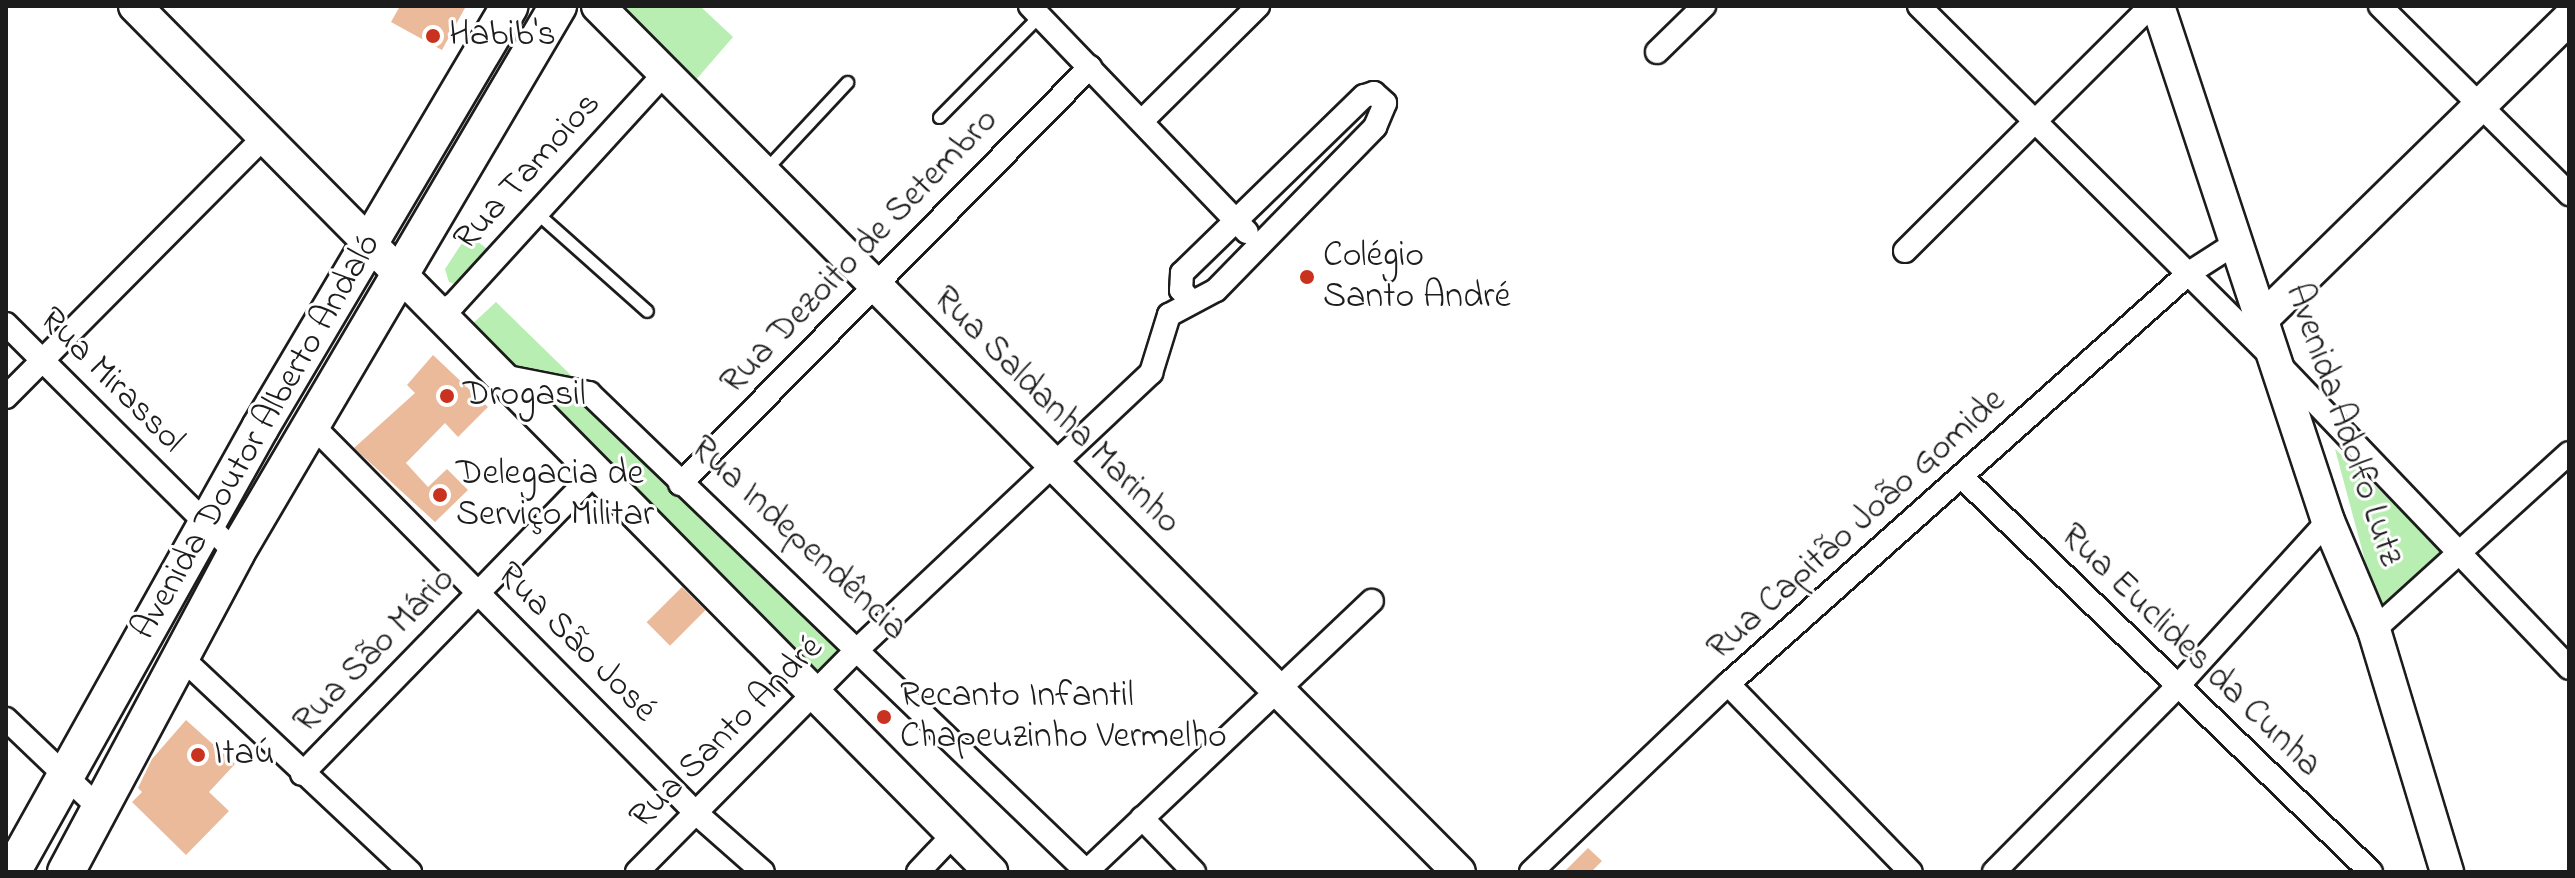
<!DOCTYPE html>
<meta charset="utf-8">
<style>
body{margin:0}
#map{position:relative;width:2575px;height:878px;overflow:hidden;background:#fff;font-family:"Indie Flower",sans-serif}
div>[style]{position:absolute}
.green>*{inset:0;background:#b8eeb1}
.building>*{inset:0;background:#eaba9a;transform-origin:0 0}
.roads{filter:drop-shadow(2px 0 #1c1c1c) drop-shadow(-2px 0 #1c1c1c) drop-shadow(0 2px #1c1c1c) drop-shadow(0 -2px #1c1c1c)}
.lane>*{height:11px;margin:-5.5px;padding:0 5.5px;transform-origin:5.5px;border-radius:5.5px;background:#fff}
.street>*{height:22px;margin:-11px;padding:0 11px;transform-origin:11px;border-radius:11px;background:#fff}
.secondary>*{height:32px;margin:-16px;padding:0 16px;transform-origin:16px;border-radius:16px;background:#fff}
.primary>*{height:36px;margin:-18px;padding:0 18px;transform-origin:18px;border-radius:18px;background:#fff}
.dots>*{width:22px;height:22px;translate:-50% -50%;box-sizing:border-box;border:4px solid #fff;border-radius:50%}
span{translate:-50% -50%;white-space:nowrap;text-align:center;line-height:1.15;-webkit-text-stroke:6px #fff;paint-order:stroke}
.poi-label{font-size:36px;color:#1c1c1c}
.left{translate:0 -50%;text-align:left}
.street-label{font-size:36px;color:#1c1c1c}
.frame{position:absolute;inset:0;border:8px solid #1c1c1c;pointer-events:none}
</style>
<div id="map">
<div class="green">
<i style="clip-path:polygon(608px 6px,700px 6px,733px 37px,688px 89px)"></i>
<i style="clip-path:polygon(468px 234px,491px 252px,458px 285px,449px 282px,445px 269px)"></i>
<i style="clip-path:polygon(496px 302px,582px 386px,510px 369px,468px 328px)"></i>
<i style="clip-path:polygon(514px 383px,584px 397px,853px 652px,820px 689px)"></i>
<i style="clip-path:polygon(2335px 449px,2448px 553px,2378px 609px)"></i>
</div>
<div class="building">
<i style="clip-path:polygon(400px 6px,466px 6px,442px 50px,391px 22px)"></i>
<i style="clip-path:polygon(433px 355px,488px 407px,458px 437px,445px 423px,406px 463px,428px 487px,447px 469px,468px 490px,435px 522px,354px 448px,415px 393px,407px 385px)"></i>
<i style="left:682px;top:587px;width:33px;height:50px;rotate:45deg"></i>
<i style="clip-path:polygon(186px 720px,235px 764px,209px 792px,229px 811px,186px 855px,132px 802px,142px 792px,138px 788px,152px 759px)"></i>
<i style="clip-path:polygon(1588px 848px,1602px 861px,1591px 872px,1564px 872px)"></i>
</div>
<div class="roads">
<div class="lane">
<i style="left:939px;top:117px;width:142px;rotate:-45.3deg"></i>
<i style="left:766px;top:169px;width:119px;rotate:-47deg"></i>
<i style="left:537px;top:213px;width:147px;rotate:41.7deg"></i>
</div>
<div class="street">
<i style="left:1030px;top:6px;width:313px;rotate:46.2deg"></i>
<i style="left:1919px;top:6px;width:501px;rotate:44.84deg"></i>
<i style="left:2274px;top:359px;width:427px;rotate:46.3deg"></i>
<i style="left:2380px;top:6px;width:267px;rotate:44.8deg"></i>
<i style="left:1657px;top:52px;width:66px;rotate:-44.4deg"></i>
<i style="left:1143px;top:120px;width:162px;rotate:-44.7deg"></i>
<i style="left:1905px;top:251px;width:347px;rotate:-44.9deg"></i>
<i style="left:439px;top:313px;width:17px;rotate:-31deg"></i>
<i style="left:454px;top:304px;width:313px;rotate:-47.6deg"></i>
<i style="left:6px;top:324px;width:325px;rotate:44.9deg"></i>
<i style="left:502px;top:376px;width:89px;rotate:11.1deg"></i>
<i style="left:589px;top:393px;width:690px;rotate:43.88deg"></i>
<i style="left:6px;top:397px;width:366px;rotate:-45.2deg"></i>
<i style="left:310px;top:423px;width:549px;rotate:45.3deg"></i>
<i style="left:696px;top:813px;width:89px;rotate:41.4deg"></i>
<i style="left:1963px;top:478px;width:567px;rotate:44deg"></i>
<i style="left:680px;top:484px;width:585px;rotate:-45.48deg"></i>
<i style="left:2374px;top:630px;width:263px;rotate:-42.2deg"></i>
<i style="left:182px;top:658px;width:313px;rotate:43.2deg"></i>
<i style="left:1728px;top:684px;width:262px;rotate:45.8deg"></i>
<i style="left:6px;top:719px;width:129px;rotate:43.7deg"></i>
<i style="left:302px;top:774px;width:421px;rotate:-45.8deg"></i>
<i style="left:1142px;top:818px;width:75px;rotate:46.1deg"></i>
<i style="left:637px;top:872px;width:314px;rotate:-45.3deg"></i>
<i style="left:858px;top:649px;width:403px;rotate:-43.3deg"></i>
<i style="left:1151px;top:373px;width:61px;rotate:-72.8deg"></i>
<i style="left:1169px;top:315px;width:53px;rotate:-28deg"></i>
<i style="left:1216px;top:290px;width:228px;rotate:-45.7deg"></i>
<i style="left:1375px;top:127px;width:26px;rotate:-67deg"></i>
<i style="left:1385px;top:103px;width:15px;rotate:-138deg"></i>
<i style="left:1374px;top:93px;width:10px;rotate:163deg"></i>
<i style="left:1364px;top:96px;width:254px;rotate:135.8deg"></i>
<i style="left:1182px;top:273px;width:17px;rotate:93deg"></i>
<i style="left:1181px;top:290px;width:15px;rotate:48deg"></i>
<i style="left:918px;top:872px;width:52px;rotate:-46.5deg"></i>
<i style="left:1086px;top:872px;width:394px;rotate:-43.5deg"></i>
<i style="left:1531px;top:872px;width:272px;rotate:-43.7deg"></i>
<i style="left:1728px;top:684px;width:618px;rotate:-41.72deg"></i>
<i style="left:2189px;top:273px;width:59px;rotate:-32.6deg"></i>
<i style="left:1994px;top:872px;width:259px;rotate:-45.3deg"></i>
<i style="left:2176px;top:688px;width:226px;rotate:-47.7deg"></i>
</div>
<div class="secondary">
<i style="left:135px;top:6px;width:1218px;rotate:45.33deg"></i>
<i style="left:598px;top:6px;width:1221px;rotate:45.17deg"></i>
<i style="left:2158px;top:6px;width:542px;rotate:71.73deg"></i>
<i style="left:2328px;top:521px;width:118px;rotate:67.1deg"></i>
<i style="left:2374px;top:630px;width:253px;rotate:73.2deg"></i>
<i style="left:2263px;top:318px;width:429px;rotate:-44.4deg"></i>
</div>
<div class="primary">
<i style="left:12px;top:872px;width:509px;rotate:-60.81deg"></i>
<i style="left:260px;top:428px;width:490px;rotate:-59.4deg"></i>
<i style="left:66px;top:872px;width:361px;rotate:-61.9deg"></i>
<i style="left:236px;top:553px;width:635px;rotate:-59.52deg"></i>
</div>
</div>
<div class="dots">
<i style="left:433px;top:36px;background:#c8321e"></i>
<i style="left:1307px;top:277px;background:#c8321e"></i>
<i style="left:447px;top:396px;background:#c8321e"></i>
<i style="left:440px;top:495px;background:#c8321e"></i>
<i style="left:884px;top:717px;background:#c8321e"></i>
<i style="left:198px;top:755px;background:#c8321e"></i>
</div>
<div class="poi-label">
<span class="left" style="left:449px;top:36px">Habib's</span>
<span class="left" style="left:1323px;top:277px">Colégio<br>Santo André</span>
<span class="left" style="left:463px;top:396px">Drogasil</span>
<span class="left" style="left:456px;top:495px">Delegacia de<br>Serviço Militar</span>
<span class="left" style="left:900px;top:717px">Recanto Infantil<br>Chapeuzinho Vermelho</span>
<span class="left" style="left:214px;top:755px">Itaú</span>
</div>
<div class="street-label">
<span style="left:528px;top:172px;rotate:-48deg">Rua Tamoios</span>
<span style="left:860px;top:252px;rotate:-46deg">Rua Dezoito de Setembro</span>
<span style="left:111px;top:381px;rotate:45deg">Rua Mirassol</span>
<span style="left:1056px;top:411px;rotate:45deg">Rua Saldanha Marinho</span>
<span style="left:2343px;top:425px;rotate:71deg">Avenida Adolfo Lutz</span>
<span style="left:257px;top:437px;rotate:-60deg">Avenida Doutor Alberto Andaló</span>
<span style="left:1857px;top:525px;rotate:-42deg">Rua Capitão João Gomide</span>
<span style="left:798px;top:539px;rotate:43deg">Rua Independência</span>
<span style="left:576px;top:643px;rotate:45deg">Rua São José</span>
<span style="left:375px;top:651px;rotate:-46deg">Rua São Mário</span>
<span style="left:2190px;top:651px;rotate:44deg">Rua Euclides da Cunha</span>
<span style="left:727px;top:733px;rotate:-45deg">Rua Santo André</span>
</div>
<div class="frame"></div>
</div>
